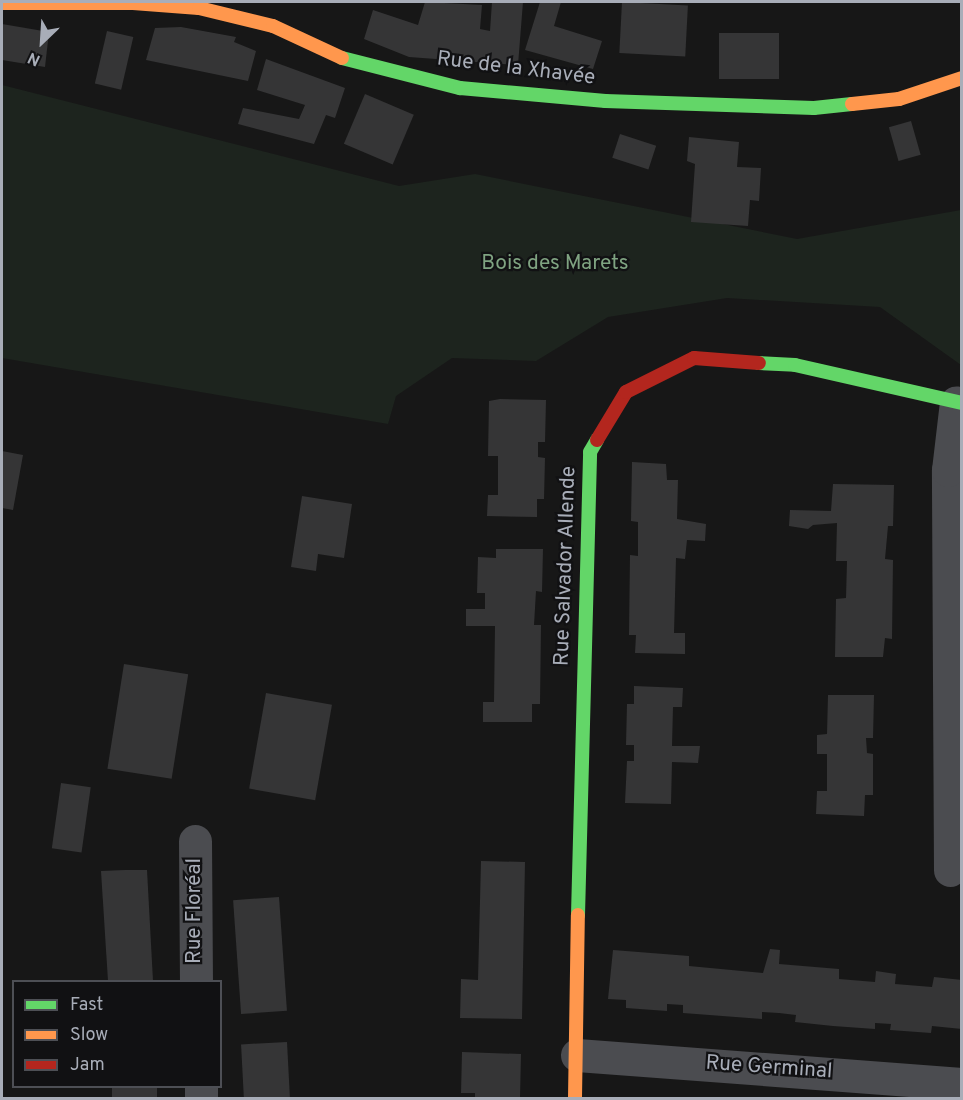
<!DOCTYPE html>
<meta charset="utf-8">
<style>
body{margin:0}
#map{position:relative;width:963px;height:1100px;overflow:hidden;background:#171717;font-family:Overpass,sans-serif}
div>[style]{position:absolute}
.green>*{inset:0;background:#1d241e}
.building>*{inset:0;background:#353536;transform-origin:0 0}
.street>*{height:33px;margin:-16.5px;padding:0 16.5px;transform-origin:16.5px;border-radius:16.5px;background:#4b4c50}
.fast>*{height:14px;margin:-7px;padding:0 7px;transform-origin:7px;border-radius:7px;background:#63d668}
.slow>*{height:14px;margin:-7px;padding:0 7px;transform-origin:7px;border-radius:7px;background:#ff974d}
.jam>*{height:14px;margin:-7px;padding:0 7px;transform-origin:7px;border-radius:7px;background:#b3261e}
span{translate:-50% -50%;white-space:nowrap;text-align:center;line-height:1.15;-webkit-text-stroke:4.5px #111113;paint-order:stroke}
.street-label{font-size:21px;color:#a8adb8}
.park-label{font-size:21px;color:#7fa381}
.frame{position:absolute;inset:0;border:3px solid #a8adb8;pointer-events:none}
.legend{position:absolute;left:12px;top:980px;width:210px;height:108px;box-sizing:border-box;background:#111113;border:2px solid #4d4f55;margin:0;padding:8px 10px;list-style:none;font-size:18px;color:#a8adb8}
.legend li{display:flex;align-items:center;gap:12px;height:30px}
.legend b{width:30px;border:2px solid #4d4f55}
.north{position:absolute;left:12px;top:12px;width:60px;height:60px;-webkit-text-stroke:4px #111113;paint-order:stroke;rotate:205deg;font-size:16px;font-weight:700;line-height:24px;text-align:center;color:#a8adb8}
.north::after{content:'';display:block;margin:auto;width:21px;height:27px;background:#a8adb8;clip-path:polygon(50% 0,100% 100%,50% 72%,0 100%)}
</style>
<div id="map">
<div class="green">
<i style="clip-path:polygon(2px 85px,399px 186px,475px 174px,797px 239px,961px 210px,961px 365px,880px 307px,727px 298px,608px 317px,536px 361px,452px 358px,396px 396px,388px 424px,2px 358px)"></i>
</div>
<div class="building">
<i style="clip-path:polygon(425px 2px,482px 5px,480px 29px,490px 31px,492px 2px,523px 2px,518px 65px,409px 57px,364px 39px,373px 10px,418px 25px)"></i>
<i style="clip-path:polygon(540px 2px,561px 2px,554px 26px,602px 41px,593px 69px,525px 50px)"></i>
<i style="left:622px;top:2px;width:66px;height:51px;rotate:3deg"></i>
<i style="clip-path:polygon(2px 24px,49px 32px,45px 67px,2px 60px)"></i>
<i style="clip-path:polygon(181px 27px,236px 37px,234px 42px,256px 51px,248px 81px,146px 60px,155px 28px)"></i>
<i style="left:107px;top:31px;width:27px;height:54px;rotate:13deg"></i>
<i style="left:779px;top:33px;width:46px;height:60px;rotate:90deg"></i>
<i style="clip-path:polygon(266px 59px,345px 88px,335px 118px,326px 115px,314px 144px,238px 124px,243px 108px,299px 119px,305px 105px,257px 90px)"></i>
<i style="left:365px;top:94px;width:53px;height:54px;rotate:23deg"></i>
<i style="left:911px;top:121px;width:35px;height:23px;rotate:74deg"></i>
<i style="left:620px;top:134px;width:38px;height:25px;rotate:18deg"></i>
<i style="clip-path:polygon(689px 137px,739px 142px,737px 167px,761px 168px,759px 201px,750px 200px,748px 226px,691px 222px,695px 164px,687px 161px)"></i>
<i style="clip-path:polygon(500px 399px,546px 400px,545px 442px,538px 442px,538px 457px,545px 458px,544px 499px,537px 499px,537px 517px,487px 516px,488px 495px,498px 495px,498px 456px,488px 456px,489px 401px)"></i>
<i style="clip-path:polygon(2px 451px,23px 455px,13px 510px,2px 508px)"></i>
<i style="clip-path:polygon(632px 462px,666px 464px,667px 480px,678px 480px,677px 519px,706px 524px,705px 541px,687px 540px,685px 559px,676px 558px,674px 633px,685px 633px,685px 654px,635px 653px,636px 635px,629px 635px,630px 555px,638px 556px,638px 522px,631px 521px)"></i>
<i style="clip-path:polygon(833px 484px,894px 485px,893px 526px,888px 526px,885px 559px,893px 560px,892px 639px,885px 638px,883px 657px,835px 657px,836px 599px,846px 598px,847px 561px,836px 561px,837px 523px,813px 525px,808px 529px,789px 526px,790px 510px,831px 511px)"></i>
<i style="clip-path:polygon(302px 496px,352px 504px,344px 558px,318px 554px,316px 571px,291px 567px)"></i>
<i style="clip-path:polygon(496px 549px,543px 549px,542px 592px,536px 591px,534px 625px,541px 625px,540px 704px,532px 704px,532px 722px,483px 722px,483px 702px,494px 702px,495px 626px,466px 626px,466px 609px,485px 609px,485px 593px,477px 593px,478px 557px,496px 558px)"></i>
<i style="left:124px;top:664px;width:65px;height:106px;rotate:9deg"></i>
<i style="clip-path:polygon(634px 686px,683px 688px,682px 707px,673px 707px,672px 746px,700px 746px,698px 763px,672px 762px,671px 804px,625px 803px,627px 761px,634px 761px,634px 745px,626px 745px,627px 704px,634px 704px)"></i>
<i style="left:266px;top:693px;width:67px;height:97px;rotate:10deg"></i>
<i style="clip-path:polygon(828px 695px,874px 695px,873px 738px,866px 738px,867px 753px,873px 754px,873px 795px,865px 795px,864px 816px,816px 814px,817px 791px,827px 791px,827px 754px,817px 754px,817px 735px,827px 734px)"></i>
<i style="left:61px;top:783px;width:30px;height:66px;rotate:8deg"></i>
<i style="clip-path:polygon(481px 861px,525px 862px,522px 1019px,460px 1018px,461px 979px,478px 980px)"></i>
<i style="clip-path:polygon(125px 870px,147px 870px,153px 981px,108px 981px,101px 871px)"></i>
<i style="left:279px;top:897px;width:114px;height:46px;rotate:86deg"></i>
<i style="clip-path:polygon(770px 949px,780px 950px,779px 964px,839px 969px,839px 979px,875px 982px,876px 971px,896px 974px,895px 984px,932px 987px,934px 977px,962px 980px,962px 1029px,932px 1026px,931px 1033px,890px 1030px,891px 1024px,875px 1023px,875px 1029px,833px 1026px,795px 1022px,796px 1015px,779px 1013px,762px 1012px,762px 1019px,683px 1013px,683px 1005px,667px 1004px,667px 1011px,626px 1008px,626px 1000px,608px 999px,613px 950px,689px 956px,689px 966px,763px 973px)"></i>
<i style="left:287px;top:1042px;width:56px;height:46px;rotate:87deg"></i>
<i style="clip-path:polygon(462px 1052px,521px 1054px,520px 1098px,475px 1098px,475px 1093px,461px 1093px)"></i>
<i style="left:112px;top:1086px;width:45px;height:12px"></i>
</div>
<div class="street">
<i style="left:195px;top:841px;width:141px;rotate:89.6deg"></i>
<i style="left:950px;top:870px;width:400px;rotate:-90.3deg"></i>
<i style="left:948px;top:470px;width:68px;rotate:-83.3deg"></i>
<i style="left:577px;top:1055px;width:386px;rotate:4.3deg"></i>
<i style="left:201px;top:1086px;width:12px;rotate:90deg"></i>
</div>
<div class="fast">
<i style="left:342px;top:58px;width:122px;rotate:14.3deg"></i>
<i style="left:460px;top:88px;width:146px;rotate:5.1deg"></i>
<i style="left:605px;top:101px;width:209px;rotate:1.9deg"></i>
<i style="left:814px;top:108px;width:38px;rotate:-6deg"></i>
<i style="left:759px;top:363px;width:36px;rotate:3deg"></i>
<i style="left:795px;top:365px;width:171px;rotate:12.8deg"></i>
<i style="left:578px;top:915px;width:463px;rotate:-88.5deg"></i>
<i style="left:590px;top:452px;width:14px;rotate:-60deg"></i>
</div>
<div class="slow">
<i style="left:2px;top:3px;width:131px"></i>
<i style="left:133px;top:3px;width:66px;rotate:4.3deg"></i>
<i style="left:199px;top:8px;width:76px;rotate:13.7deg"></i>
<i style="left:273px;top:26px;width:76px;rotate:24.9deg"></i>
<i style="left:852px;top:104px;width:47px;rotate:-6.1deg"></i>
<i style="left:899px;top:99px;width:66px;rotate:-18.4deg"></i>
<i style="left:575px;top:1098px;width:183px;rotate:-89.1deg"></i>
</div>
<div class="jam">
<i style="left:597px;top:440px;width:56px;rotate:-58.9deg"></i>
<i style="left:626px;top:392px;width:76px;rotate:-26.6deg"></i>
<i style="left:694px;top:358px;width:65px;rotate:4.4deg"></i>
</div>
<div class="street-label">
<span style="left:516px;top:69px;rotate:7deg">Rue de la Xhavée</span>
<span style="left:566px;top:566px;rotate:-88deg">Rue Salvador Allende</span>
<span style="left:195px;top:911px;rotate:-90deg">Rue Floréal</span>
<span style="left:769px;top:1068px;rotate:4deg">Rue Germinal</span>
</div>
<div class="park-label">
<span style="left:555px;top:264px">Bois des Marets</span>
</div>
<div class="frame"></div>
<ul class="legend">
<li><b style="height:8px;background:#63d668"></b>Fast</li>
<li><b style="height:8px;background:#ff974d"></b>Slow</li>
<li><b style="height:8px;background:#b3261e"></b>Jam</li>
</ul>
<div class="north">N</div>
</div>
